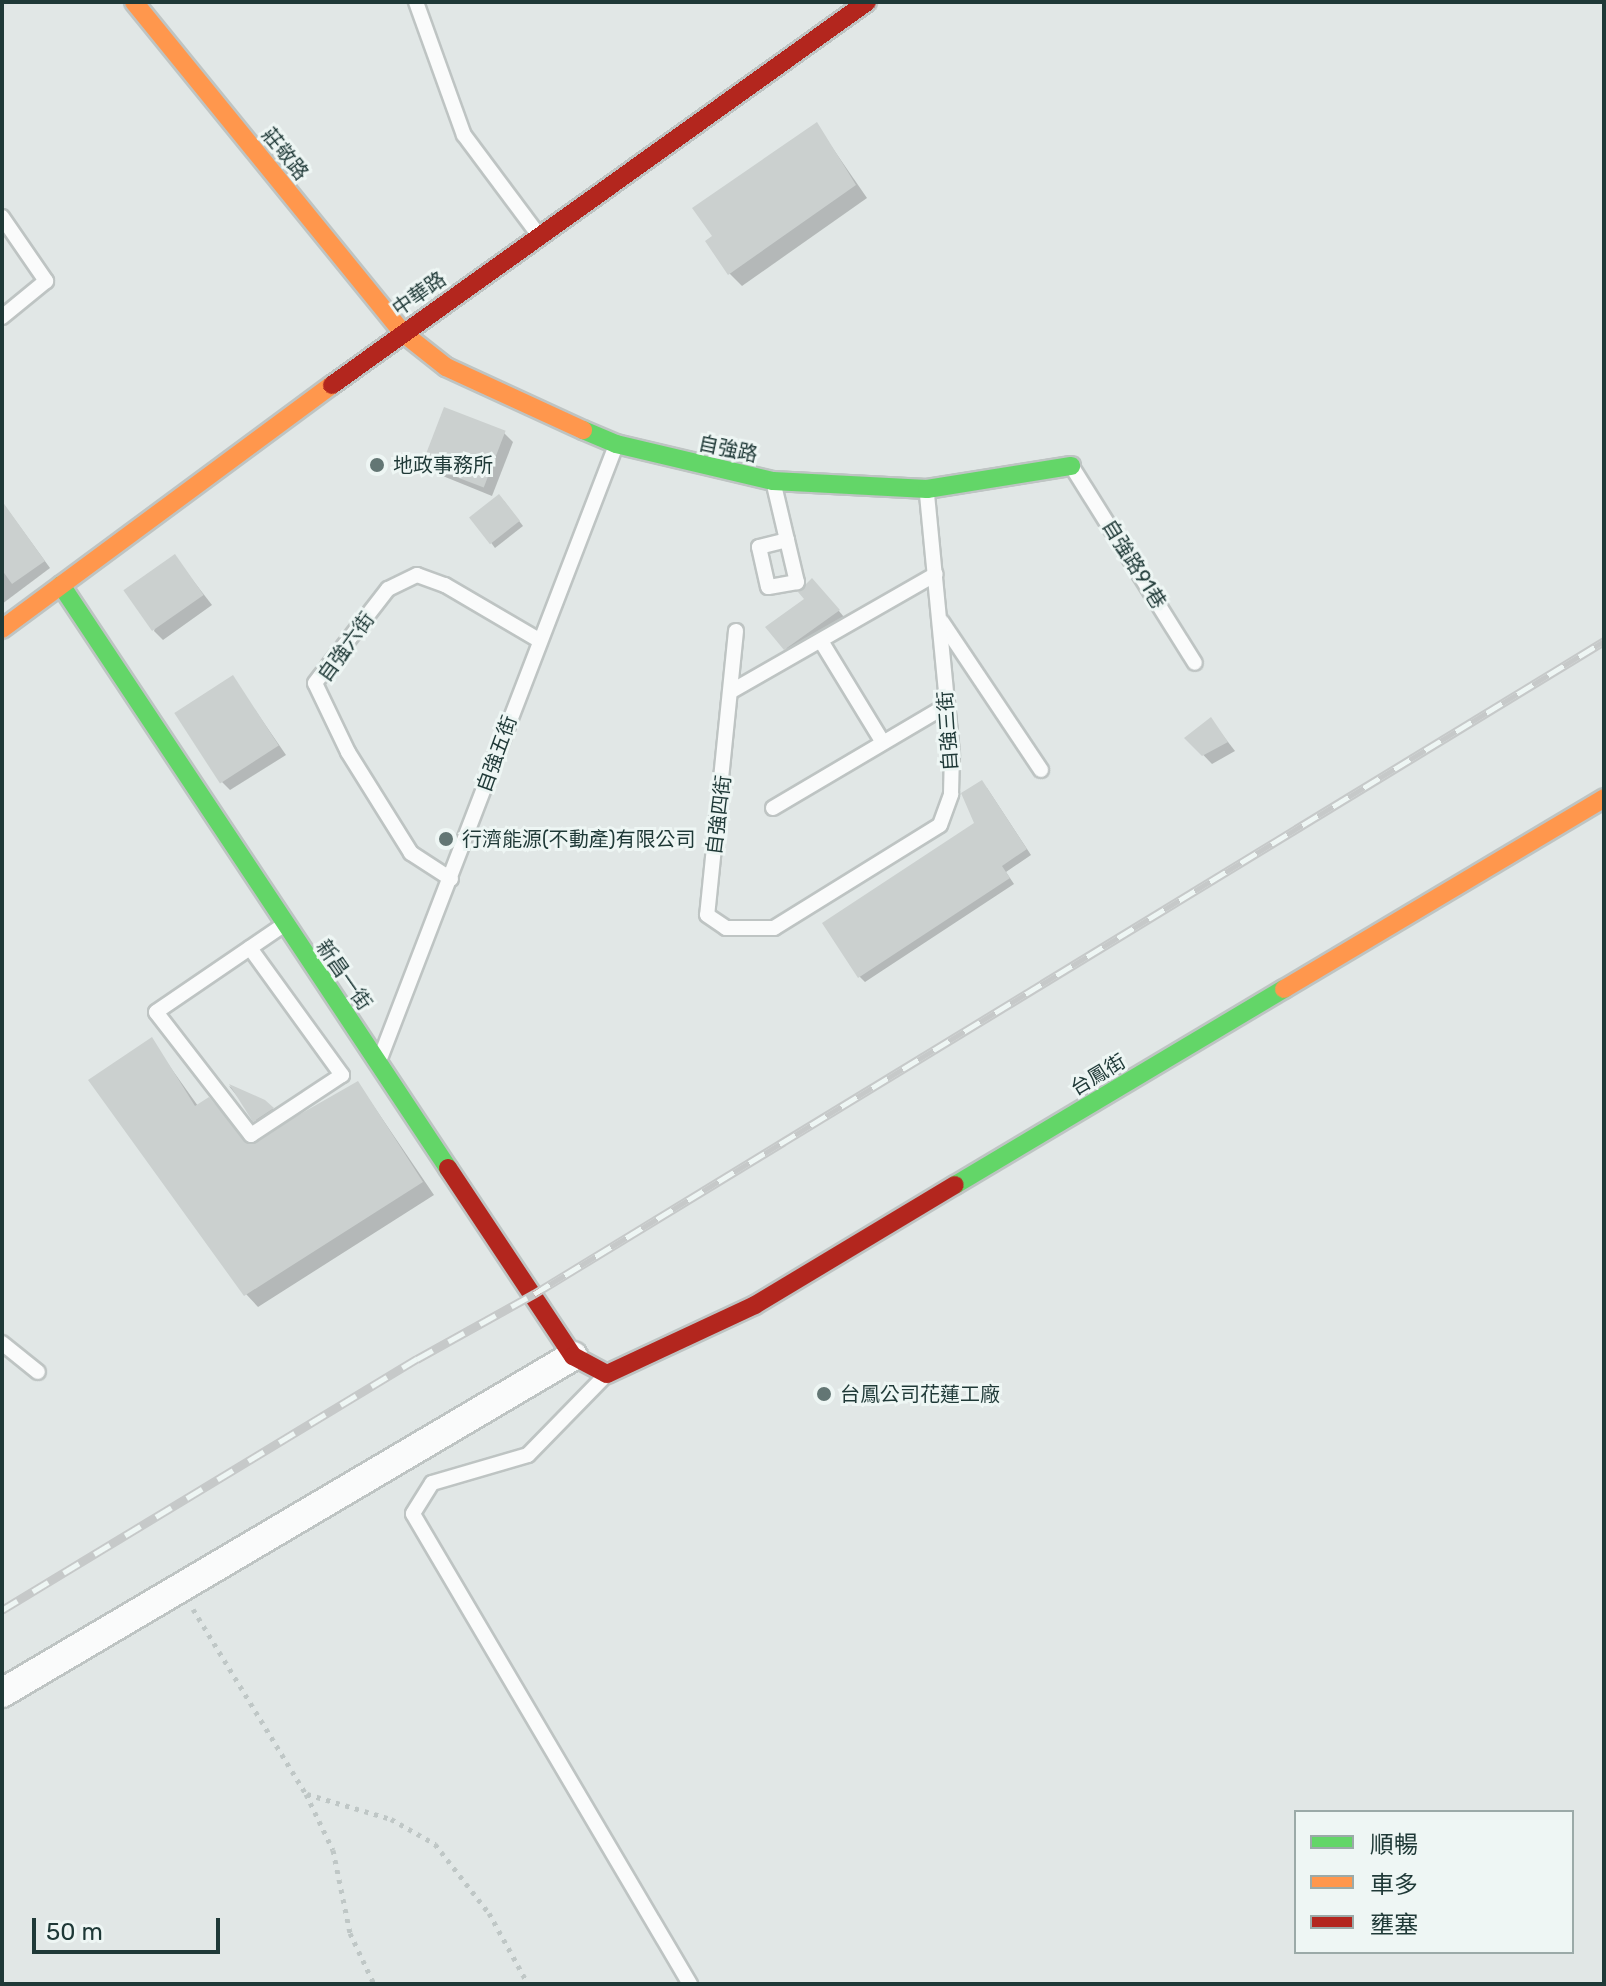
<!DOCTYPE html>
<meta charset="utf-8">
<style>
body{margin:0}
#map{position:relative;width:1606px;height:1986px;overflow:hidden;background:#e1e7e6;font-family:Rubik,"Noto Sans TC",sans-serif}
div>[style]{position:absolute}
.shadow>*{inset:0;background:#0003}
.building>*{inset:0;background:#cbd0cf;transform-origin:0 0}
.path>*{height:5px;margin-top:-2.5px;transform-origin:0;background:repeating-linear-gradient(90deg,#bfc7c6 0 4px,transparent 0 10px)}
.roads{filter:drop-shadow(2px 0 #bec4c3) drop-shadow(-2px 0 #bec4c3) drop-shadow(0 2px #bec4c3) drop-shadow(0 -2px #bec4c3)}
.lane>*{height:14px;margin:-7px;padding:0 7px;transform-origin:7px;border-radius:7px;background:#fafbfb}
.street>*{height:28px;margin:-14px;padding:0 14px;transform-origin:14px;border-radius:14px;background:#fafbfb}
.fast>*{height:18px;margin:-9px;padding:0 9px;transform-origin:9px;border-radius:9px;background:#63d668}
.slow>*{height:18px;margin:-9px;padding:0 9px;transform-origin:9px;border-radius:9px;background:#ff974d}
.jam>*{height:18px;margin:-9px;padding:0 9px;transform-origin:9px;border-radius:9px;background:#b3261e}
.rail>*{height:9px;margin-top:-4.5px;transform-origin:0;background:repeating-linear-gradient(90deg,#eef6f4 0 18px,#c6c9c9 0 36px);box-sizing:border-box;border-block:2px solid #c6c9c9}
.dots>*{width:22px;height:22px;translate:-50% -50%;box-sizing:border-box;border:4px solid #eef6f4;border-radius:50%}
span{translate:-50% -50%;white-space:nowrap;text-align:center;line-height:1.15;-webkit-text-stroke:6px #eef6f4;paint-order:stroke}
.street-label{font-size:20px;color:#1f3937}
.poi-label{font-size:20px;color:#1f3937}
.left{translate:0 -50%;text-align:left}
.frame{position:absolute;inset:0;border:4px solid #1f3937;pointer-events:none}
.legend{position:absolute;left:1294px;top:1810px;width:280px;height:144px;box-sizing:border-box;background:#eef6f4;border:2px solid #9baaa8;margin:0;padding:10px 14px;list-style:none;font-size:24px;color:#1f3937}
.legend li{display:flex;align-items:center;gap:16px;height:40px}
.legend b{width:40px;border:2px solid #9baaa8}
.scale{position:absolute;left:32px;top:1918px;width:188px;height:36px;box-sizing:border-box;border:4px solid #1f3937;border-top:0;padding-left:10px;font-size:24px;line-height:28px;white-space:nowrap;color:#1f3937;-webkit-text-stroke:6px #eef6f4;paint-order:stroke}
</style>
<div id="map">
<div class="shadow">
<i style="clip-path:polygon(816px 124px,867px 198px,742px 286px,729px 273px)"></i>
<i style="clip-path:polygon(504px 433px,513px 442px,492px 496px,433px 472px,424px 463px)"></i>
<i style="clip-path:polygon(504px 501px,523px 526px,495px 548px,472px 517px)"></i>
<i style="clip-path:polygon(2px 502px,50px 568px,2px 604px)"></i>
<i style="clip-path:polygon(174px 556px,212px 605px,163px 640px,154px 631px)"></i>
<i style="clip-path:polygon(818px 586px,844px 617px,791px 654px,786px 648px)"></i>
<i style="clip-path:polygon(233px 678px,286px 755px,230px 790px,221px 781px)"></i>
<i style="clip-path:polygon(1211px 720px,1235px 751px,1212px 764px,1187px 738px)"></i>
<i style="clip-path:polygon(987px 788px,1031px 855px,1006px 872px,1014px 884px,865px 982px,859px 976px,977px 824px)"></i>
<i style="clip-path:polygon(151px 1040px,198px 1106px,221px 1112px,252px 1147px,358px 1083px,434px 1195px,258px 1307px,246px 1294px)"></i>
<i style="clip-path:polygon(229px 1086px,273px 1109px,285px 1121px,267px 1133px)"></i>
</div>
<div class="building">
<i style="clip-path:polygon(817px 122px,856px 185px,728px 275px,705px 241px,712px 236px,692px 208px)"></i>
<i style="left:444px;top:407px;width:66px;height:61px;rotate:21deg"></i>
<i style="left:499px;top:494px;width:34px;height:38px;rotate:52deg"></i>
<i style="clip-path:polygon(2px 501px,45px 561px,12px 584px,2px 570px)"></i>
<i style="left:175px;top:554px;width:50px;height:63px;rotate:55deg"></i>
<i style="clip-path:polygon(812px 578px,840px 610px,784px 650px,765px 627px,804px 599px,798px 592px)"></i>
<i style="left:233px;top:675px;width:84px;height:70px;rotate:57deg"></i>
<i style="clip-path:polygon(1211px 717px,1228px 742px,1202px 756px,1184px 738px)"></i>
<i style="clip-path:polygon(982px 780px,1027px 849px,1002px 866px,1010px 878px,858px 978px,822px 923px,974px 823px,961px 793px)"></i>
<i style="clip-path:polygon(152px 1037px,195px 1106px,209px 1097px,248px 1144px,358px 1081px,423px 1182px,244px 1296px,88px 1080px)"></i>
<i style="clip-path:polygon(229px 1084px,265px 1100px,274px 1108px,253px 1122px)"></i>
</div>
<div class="path">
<i style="left:193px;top:1609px;width:217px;rotate:58.6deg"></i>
<i style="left:306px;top:1794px;width:62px;rotate:64.3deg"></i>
<i style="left:333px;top:1850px;width:85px;rotate:78.4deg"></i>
<i style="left:350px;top:1933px;width:56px;rotate:64.8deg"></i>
<i style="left:307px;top:1794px;width:88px;rotate:16.6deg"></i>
<i style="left:391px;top:1819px;width:51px;rotate:29.6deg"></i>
<i style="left:435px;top:1844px;width:88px;rotate:52deg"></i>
<i style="left:489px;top:1913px;width:81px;rotate:61.2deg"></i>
</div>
<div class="roads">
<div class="lane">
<i style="left:416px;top:2px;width:141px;rotate:70.2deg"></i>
<i style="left:464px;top:135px;width:122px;rotate:53.3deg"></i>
<i style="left:2px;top:217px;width:78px;rotate:55.5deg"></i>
<i style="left:46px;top:281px;width:57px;rotate:140.7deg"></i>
<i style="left:1072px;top:467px;width:231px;rotate:57.9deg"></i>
<i style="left:774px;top:485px;width:100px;rotate:76.7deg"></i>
<i style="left:797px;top:582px;width:29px;rotate:170deg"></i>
<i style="left:768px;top:587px;width:41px;rotate:-102.7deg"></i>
<i style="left:759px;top:547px;width:29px;rotate:-14deg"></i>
<i style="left:942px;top:622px;width:178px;rotate:56.2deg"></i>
<i style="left:736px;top:631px;width:285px;rotate:95.8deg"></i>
<i style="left:707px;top:915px;width:23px;rotate:34deg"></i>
<i style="left:726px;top:928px;width:48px"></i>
<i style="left:774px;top:928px;width:195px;rotate:-31.8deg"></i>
<i style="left:940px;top:825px;width:33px;rotate:-70deg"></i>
<i style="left:951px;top:794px;width:40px;rotate:-88.6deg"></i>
<i style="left:952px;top:754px;width:262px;rotate:-95.5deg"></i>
<i style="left:821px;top:641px;width:117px;rotate:58.6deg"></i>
<i style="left:730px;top:692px;width:237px;rotate:-29.8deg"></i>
<i style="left:773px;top:808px;width:202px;rotate:-30.6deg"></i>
<i style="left:451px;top:879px;width:48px;rotate:-147deg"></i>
<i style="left:411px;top:853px;width:119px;rotate:-122deg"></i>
<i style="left:348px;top:752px;width:76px;rotate:-115.6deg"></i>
<i style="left:315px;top:683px;width:119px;rotate:-52.2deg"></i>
<i style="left:388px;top:589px;width:32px;rotate:-26deg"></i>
<i style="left:417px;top:575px;width:30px;rotate:20deg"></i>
<i style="left:445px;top:585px;width:107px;rotate:30.4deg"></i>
<i style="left:250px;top:948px;width:157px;rotate:54.1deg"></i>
<i style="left:342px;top:1075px;width:109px;rotate:146.6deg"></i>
<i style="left:251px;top:1135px;width:155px;rotate:-127.7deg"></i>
<i style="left:156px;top:1012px;width:153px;rotate:-34.3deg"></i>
<i style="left:381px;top:1056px;width:655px;rotate:-68.96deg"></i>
<i style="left:2px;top:1343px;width:46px;rotate:38.9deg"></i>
<i style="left:604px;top:1377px;width:109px;rotate:134.3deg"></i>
<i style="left:528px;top:1455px;width:100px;rotate:163.7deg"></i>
<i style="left:432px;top:1483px;width:36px;rotate:122deg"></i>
<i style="left:413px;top:1514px;width:546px;rotate:59.49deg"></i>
</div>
<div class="street">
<i style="left:2px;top:1693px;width:663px;rotate:-30.55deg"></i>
</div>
<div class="fast">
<i style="left:583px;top:430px;width:36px;rotate:23deg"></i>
<i style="left:616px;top:444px;width:161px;rotate:13.3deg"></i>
<i style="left:773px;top:481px;width:154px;rotate:3deg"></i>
<i style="left:927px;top:489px;width:146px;rotate:-9.1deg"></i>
<i style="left:61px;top:585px;width:700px;rotate:56.42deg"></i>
<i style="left:955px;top:1185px;width:383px;rotate:-30.8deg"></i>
</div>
<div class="slow">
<i style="left:134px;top:2px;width:427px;rotate:50.9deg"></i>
<i style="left:403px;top:333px;width:55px;rotate:38.3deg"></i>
<i style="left:446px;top:367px;width:151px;rotate:24.7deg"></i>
<i style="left:2px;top:629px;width:410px;rotate:-36.5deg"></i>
<i style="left:1284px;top:989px;width:373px;rotate:-30.8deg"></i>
</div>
<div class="jam">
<i style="left:332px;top:385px;width:658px;rotate:-35.6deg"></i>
<i style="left:448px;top:1168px;width:226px;rotate:56.4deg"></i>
<i style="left:573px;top:1356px;width:38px;rotate:28deg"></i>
<i style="left:607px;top:1374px;width:163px;rotate:-25deg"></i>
<i style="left:755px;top:1305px;width:233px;rotate:-31deg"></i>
</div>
</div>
<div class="rail">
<i style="left:2px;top:1610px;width:485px;rotate:-31.2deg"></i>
<i style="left:417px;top:1359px;width:134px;rotate:-29.1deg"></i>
<i style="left:534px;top:1294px;width:1254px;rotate:-31.39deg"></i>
</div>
<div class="dots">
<i style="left:377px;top:465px;background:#637674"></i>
<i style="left:446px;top:839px;background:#637674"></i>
<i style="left:824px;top:1394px;background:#637674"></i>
</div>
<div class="street-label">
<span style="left:285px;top:154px;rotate:51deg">莊敬路</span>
<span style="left:419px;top:294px;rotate:-35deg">中華路</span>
<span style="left:728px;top:449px;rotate:12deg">自強路</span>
<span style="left:1134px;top:564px;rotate:58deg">自強路91巷</span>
<span style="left:346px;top:647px;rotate:-54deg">自強六街</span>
<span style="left:948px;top:731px;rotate:-94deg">自強三街</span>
<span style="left:497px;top:754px;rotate:-70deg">自強五街</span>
<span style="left:719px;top:815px;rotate:-83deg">自強四街</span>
<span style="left:344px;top:975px;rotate:55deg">新昌一街</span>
<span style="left:1098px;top:1075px;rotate:-31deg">台鳳街</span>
</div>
<div class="poi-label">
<span class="left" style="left:393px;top:465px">地政事務所</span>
<span class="left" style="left:462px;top:839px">行濟能源(不動產)有限公司</span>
<span class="left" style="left:840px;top:1394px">台鳳公司花蓮工廠</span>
</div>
<div class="frame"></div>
<ul class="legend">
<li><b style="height:10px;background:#63d668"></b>順暢</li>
<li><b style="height:10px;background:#ff974d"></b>車多</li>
<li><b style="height:10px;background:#b3261e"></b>壅塞</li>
</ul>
<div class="scale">50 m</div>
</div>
